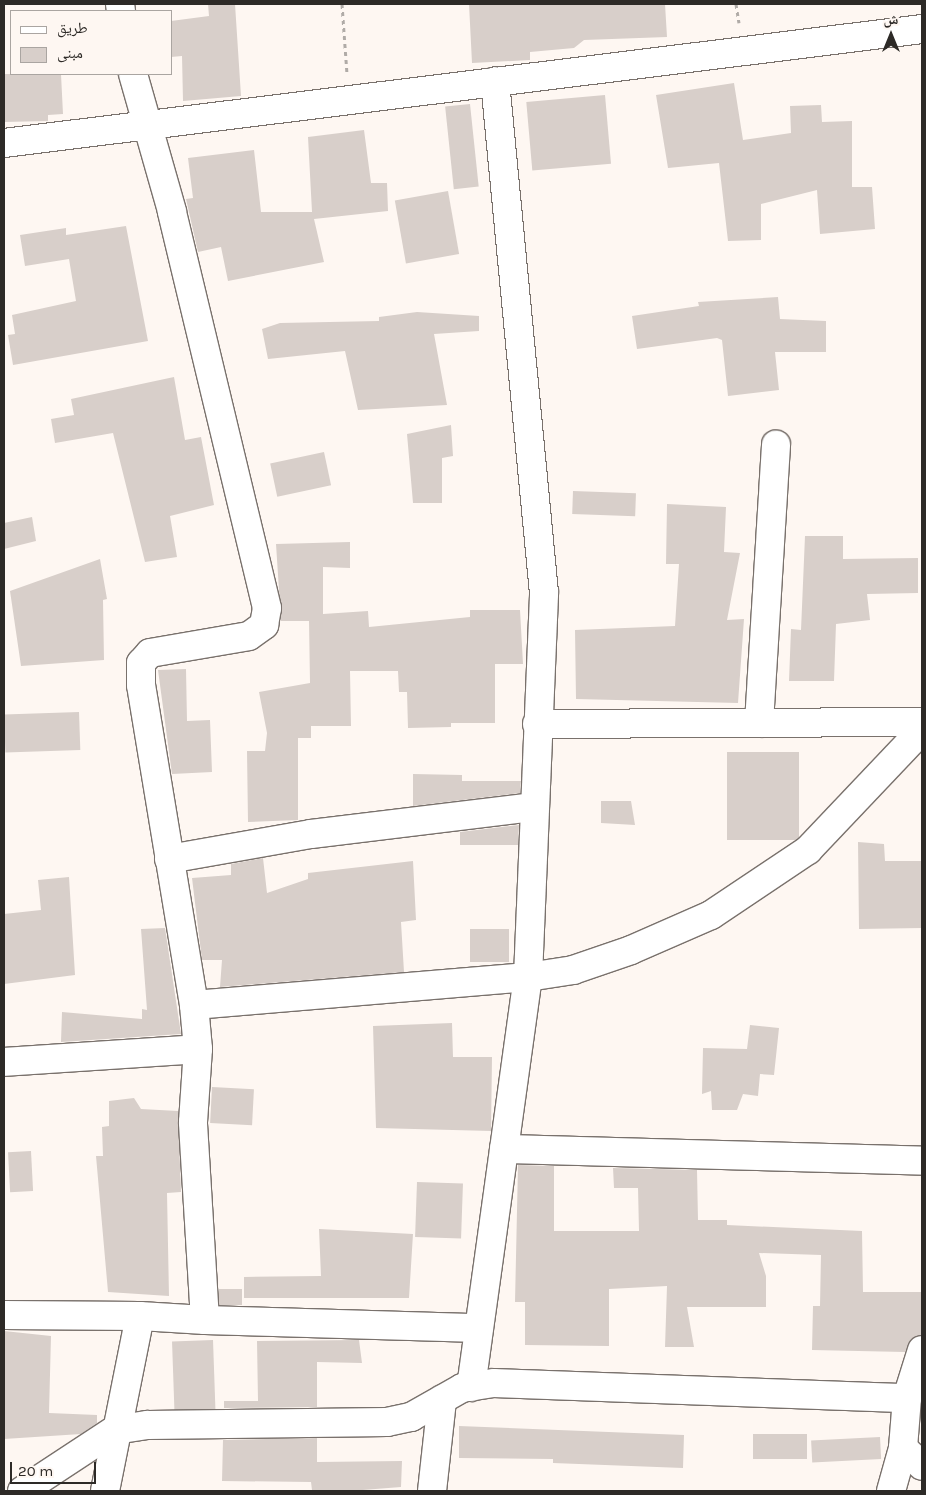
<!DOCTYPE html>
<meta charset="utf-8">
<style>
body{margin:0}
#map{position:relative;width:926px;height:1495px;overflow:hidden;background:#fef7f2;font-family:Karla,"Noto Naskh Arabic",sans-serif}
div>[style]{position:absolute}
.building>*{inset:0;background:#d8cfca;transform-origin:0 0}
.path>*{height:3px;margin-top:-1.5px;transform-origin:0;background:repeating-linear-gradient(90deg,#b0aba7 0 4px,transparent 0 8px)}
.roads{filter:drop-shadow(1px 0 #79716c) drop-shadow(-1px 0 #79716c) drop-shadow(0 1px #79716c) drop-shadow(0 -1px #79716c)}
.street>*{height:28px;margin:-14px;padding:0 14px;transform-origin:14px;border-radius:14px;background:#fff}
span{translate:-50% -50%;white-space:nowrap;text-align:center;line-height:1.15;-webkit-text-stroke:5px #fef7f2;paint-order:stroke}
.frame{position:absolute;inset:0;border:5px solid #2d2a27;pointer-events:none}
.legend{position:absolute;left:10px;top:10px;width:162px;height:65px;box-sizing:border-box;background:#fef7f2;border:1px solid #aaa5a1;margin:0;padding:6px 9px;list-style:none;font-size:15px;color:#2d2a27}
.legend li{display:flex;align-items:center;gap:10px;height:25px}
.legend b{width:25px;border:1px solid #aaa5a1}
.north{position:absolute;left:866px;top:10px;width:50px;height:50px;-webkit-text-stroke:4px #fef7f2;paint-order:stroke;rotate:0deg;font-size:14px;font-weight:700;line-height:20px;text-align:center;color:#2d2a27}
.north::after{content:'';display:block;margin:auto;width:18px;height:22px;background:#2d2a27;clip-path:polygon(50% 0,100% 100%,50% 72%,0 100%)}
.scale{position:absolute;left:10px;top:1462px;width:86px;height:22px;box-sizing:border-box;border:2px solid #2d2a27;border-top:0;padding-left:6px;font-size:15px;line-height:18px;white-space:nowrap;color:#2d2a27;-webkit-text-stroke:4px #fef7f2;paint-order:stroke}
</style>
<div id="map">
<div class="building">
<i style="clip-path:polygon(208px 4px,235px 4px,241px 96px,183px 101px,182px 56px,171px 57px,171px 21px,209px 16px)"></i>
<i style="clip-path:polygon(469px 4px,665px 4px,667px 37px,584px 40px,574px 48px,530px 52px,530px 60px,472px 63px)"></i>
<i style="clip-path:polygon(4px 74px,61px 74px,63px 114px,48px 115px,48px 121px,4px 122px)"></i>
<i style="clip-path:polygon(734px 83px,743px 140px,791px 133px,790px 106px,821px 105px,822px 122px,852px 121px,852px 187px,872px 187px,875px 229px,820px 234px,817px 190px,761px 204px,761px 240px,728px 241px,719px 163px,668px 168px,656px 95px)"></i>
<i style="left:605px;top:95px;width:69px;height:79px;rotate:85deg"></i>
<i style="left:470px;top:104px;width:83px;height:25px;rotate:84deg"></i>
<i style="clip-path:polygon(364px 130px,371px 183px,387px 183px,388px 211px,314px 219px,324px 262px,228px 281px,221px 247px,198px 252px,186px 199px,193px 198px,188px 158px,254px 150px,261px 212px,312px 212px,308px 137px)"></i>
<i style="left:448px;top:191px;width:64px;height:54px;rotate:80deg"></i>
<i style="clip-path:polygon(126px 226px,148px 341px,13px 365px,8px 335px,15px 334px,12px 315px,76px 301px,69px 259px,25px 266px,20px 235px,66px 228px,66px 235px)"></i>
<i style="clip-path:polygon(778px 297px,780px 319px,826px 321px,826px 352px,775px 352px,779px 390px,728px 396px,722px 340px,717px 338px,637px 349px,632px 316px,699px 306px,698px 302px)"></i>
<i style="clip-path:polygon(417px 312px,479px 316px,479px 331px,434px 334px,447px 405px,358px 410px,345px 351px,268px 359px,262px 329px,280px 323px,379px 321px,379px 317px)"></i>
<i style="clip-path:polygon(174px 377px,185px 440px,201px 437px,214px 505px,170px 516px,177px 557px,145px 562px,113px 433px,55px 443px,51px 419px,74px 415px,71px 399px)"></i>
<i style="clip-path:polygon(451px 425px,453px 456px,442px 458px,442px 503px,413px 503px,407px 434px)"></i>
<i style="left:324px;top:452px;width:34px;height:55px;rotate:78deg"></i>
<i style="left:573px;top:491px;width:63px;height:23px;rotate:2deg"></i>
<i style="clip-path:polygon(667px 504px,726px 507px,724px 552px,740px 553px,727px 620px,744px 619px,738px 703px,576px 699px,575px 630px,675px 626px,679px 564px,666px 564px)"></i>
<i style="clip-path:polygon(32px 517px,36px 541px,4px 549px,4px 523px)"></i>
<i style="clip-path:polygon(805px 536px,843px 536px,843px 559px,918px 558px,918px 593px,867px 594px,870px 620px,836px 624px,834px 681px,789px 681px,791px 629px,801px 630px)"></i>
<i style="clip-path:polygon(350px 542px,350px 568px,323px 567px,323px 614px,368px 611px,369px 627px,470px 617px,470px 610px,520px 610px,523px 664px,495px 664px,495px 723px,451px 723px,451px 727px,408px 728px,407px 692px,399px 692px,398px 671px,350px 671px,351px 726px,311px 726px,311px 738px,298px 738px,298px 820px,248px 822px,247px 751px,265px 751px,267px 733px,259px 692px,310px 683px,309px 621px,281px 621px,276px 544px)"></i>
<i style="clip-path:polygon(100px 559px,107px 599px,103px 600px,104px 660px,21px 666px,10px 591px)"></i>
<i style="clip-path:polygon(186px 669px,187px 721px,210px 720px,212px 772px,172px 774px,158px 670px)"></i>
<i style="left:79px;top:712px;width:38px;height:75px;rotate:88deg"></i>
<i style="left:727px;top:752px;width:72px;height:88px"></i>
<i style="clip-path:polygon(413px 774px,462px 775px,462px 781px,521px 781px,520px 793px,413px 806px)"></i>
<i style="clip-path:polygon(601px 801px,631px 801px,635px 825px,601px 823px)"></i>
<i style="clip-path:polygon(519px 825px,518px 845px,460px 845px,460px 832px)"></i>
<i style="clip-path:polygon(858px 842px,884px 844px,885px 861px,922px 861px,922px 928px,859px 929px)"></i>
<i style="clip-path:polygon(263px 858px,267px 893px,308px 879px,308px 873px,413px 861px,416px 920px,401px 922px,404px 972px,220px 987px,222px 960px,202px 960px,192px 878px,231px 875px,231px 864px)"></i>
<i style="clip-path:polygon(69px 877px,75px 975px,4px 984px,4px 914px,41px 910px,38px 880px)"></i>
<i style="clip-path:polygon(165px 928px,181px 1034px,61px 1042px,62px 1012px,142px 1019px,142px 1009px,147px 1010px,141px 929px)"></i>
<i style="left:470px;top:929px;width:39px;height:33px"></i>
<i style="clip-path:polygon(452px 1023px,453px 1057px,492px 1057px,491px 1131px,376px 1128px,373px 1026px)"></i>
<i style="clip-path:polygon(750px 1025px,779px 1028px,774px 1075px,760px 1074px,758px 1096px,743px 1094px,737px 1110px,712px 1110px,711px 1091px,702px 1094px,703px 1048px,747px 1049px)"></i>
<i style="left:212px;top:1087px;width:42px;height:36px;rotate:3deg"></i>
<i style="clip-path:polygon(134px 1098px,141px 1109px,178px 1111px,181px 1192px,167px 1193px,169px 1296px,108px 1292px,96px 1156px,103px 1156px,102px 1127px,109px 1126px,109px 1101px)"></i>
<i style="left:31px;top:1151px;width:40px;height:23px;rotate:87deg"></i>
<i style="clip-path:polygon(518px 1165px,554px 1166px,554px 1231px,639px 1231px,638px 1188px,614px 1188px,613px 1168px,697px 1170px,698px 1220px,727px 1220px,727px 1225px,862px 1231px,863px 1292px,922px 1292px,921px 1335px,911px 1339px,905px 1352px,812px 1350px,813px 1306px,820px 1306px,821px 1255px,759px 1253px,766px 1276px,766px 1307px,687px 1307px,694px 1347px,665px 1347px,667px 1286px,609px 1289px,609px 1346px,525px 1345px,525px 1302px,515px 1302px)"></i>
<i style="left:417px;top:1182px;width:46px;height:55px;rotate:2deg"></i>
<i style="clip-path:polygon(319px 1229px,413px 1234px,409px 1298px,244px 1298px,244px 1277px,321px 1276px)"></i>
<i style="left:242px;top:1289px;width:16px;height:23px;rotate:90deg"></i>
<i style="clip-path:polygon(4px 1331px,51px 1336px,49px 1413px,97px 1415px,97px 1423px,81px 1434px,4px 1439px)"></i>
<i style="left:213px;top:1340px;width:69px;height:41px;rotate:88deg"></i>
<i style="clip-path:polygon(359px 1340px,362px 1363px,317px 1362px,317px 1407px,224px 1408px,224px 1401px,258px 1401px,257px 1341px)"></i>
<i style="clip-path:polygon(459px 1426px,684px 1435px,683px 1468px,553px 1463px,553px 1459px,459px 1458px)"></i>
<i style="left:753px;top:1434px;width:54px;height:25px"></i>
<i style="left:880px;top:1437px;width:22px;height:69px;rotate:87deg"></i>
<i style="clip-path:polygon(317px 1438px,317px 1462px,402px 1461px,401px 1487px,350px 1491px,312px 1490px,311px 1482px,222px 1481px,223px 1440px)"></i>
</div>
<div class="path">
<i style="left:342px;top:4px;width:69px;rotate:85.9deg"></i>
<i style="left:736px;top:4px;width:19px;rotate:81deg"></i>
</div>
<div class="roads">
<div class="street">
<i style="left:120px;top:4px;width:7px;rotate:82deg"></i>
<i style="left:4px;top:143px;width:925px;rotate:-7.08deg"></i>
<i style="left:759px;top:723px;width:279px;rotate:-86.5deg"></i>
<i style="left:537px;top:724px;width:385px;rotate:-0.3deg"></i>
<i style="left:169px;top:859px;width:144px;rotate:-10deg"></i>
<i style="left:311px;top:834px;width:225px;rotate:-6.9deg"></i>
<i style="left:194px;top:1005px;width:335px;rotate:-4.8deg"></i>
<i style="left:528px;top:977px;width:46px;rotate:-8.8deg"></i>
<i style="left:573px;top:970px;width:61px;rotate:-19deg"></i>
<i style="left:631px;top:950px;width:87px;rotate:-23.6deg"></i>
<i style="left:711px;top:915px;width:117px;rotate:-33.8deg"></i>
<i style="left:808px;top:850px;width:166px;rotate:-46.5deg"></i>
<i style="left:4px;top:1062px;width:194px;rotate:-3.8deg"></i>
<i style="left:504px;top:1149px;width:418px;rotate:1.6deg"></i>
<i style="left:4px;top:1315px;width:136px;rotate:0.4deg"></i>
<i style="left:205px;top:1320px;width:274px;rotate:1.7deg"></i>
<i style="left:922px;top:1350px;width:50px;rotate:107.4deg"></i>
<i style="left:907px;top:1398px;width:50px;rotate:94.6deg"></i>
<i style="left:903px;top:1448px;width:26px;rotate:43deg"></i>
<i style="left:471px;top:1387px;width:414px;rotate:-82.1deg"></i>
<i style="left:528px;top:977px;width:384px;rotate:-87.6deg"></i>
<i style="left:544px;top:593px;width:514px;rotate:-95.47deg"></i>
<i style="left:22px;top:1491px;width:111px;rotate:-33.3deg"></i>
<i style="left:115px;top:1430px;width:33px;rotate:-9deg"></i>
<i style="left:148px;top:1425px;width:239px;rotate:-0.7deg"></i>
<i style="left:387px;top:1422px;width:25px;rotate:-12deg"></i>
<i style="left:411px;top:1417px;width:59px;rotate:-29.6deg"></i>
<i style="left:462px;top:1388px;width:32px;rotate:-9deg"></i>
<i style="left:494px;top:1383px;width:413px;rotate:2.1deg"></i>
<i style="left:105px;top:1491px;width:178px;rotate:-78.7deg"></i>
<i style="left:140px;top:1316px;width:65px;rotate:3.5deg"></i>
<i style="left:205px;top:1320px;width:198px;rotate:-93.5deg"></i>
<i style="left:193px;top:1122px;width:73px;rotate:-86.1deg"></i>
<i style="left:198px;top:1049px;width:44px;rotate:-95.2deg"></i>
<i style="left:194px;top:1005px;width:324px;rotate:-99.4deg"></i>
<i style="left:141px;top:685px;width:22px;rotate:-90deg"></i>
<i style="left:141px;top:663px;width:13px;rotate:-48deg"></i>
<i style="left:150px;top:653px;width:100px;rotate:-9.7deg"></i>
<i style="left:249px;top:636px;width:19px;rotate:-36deg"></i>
<i style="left:264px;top:625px;width:17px;rotate:-80deg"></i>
<i style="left:267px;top:608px;width:408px;rotate:-103.5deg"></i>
<i style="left:172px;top:211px;width:142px;rotate:-105.9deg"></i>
<i style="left:432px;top:1491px;width:92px;rotate:-83.7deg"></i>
<i style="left:891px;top:1491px;width:45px;rotate:-74.4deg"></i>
</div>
</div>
<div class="frame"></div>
<ul class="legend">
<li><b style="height:6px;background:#fff"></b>طريق</li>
<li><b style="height:14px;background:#d8cfca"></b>مبنى</li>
</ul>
<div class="north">ش</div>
<div class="scale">20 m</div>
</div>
